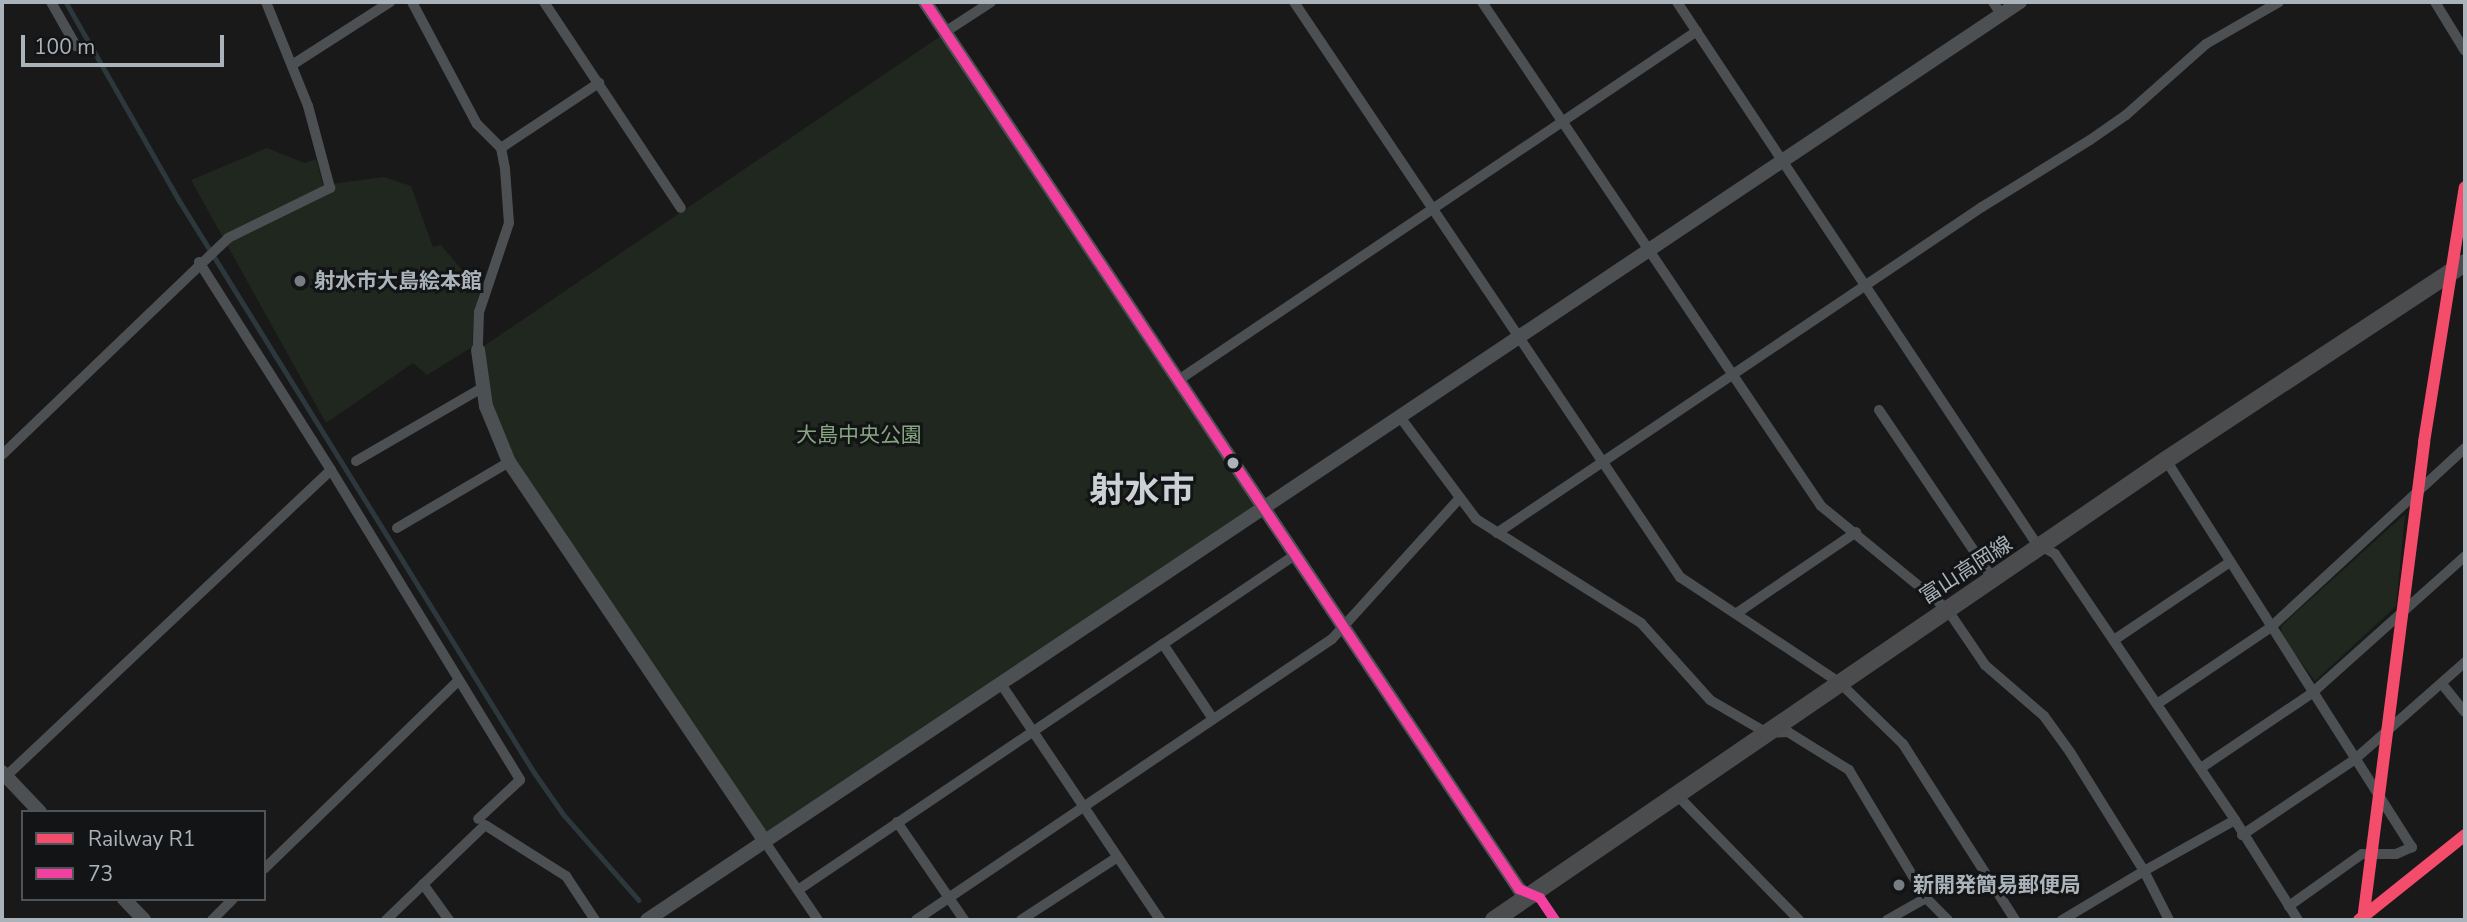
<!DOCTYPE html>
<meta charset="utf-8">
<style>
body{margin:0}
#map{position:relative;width:2467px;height:922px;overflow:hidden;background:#19191a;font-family:"Nunito Sans","Noto Sans JP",sans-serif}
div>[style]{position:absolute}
.green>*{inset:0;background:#20271f}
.stream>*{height:4.5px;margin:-2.25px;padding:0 2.25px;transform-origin:2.25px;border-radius:2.25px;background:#2c383c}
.minor>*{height:10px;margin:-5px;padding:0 5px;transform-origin:5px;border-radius:5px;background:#4d5053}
.tertiary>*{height:14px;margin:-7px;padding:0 7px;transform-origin:7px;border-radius:7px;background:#4d5053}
.primary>*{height:18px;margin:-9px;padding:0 9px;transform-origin:9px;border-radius:9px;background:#4b4c4e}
.rail>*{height:7px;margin-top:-3.5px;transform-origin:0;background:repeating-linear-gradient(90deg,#131416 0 13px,#4d5051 0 26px);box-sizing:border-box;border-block:2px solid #4d5051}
.bus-1>*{height:10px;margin:-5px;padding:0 5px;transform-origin:5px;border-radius:5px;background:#f240a1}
.rail-1>*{height:12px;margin:-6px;padding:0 6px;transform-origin:6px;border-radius:6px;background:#f44d6c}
.dots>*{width:19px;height:19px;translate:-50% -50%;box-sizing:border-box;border:4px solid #131416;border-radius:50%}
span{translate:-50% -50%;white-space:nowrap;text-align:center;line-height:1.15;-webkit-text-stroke:6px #131416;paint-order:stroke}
.poi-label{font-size:21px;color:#aab3ba;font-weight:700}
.left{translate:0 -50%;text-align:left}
.park-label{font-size:21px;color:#87a681}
.street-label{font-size:21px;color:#aab3ba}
.town-label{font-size:35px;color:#ccd1d6;font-weight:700}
.frame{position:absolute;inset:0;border:4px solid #aab3ba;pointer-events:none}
.legend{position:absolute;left:21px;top:810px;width:245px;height:91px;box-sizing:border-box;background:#131416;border:2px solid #4f5458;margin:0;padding:9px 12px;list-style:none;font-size:21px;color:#aab3ba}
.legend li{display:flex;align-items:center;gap:14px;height:35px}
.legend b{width:35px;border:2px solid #4f5458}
.scale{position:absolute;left:21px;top:35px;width:203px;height:32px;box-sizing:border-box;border:4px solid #aab3ba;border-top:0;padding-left:9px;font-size:21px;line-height:24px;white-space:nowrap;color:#aab3ba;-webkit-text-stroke:5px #131416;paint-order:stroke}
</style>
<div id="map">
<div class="green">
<i style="clip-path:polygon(945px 33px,1263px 507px,765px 839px,498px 438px,478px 350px)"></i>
<i style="clip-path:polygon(267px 148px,304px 163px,316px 159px,323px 185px,384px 177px,411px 186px,433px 247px,441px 245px,468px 277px,484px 276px,474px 314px,472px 347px,427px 375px,413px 363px,326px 423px,191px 180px)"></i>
<i style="clip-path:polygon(2405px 514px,2396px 606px,2315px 681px,2282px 636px,2281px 626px)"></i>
</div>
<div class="stream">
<i style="left:66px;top:2px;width:228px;rotate:60.3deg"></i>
<i style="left:179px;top:200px;width:673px;rotate:58.18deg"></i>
<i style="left:534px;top:772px;width:52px;rotate:55.1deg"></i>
<i style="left:564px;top:815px;width:113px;rotate:48.6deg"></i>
</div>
<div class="minor">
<i style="left:51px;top:2px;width:51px;rotate:60.4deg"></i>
<i style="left:412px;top:2px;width:138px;rotate:62deg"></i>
<i style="left:477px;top:124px;width:34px;rotate:45deg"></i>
<i style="left:501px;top:148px;width:21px;rotate:79deg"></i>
<i style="left:505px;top:169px;width:54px;rotate:85.8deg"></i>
<i style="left:509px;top:223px;width:94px;rotate:108.6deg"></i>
<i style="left:479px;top:312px;width:38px;rotate:92deg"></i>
<i style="left:544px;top:2px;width:247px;rotate:56.4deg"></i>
<i style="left:1294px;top:2px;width:693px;rotate:56.13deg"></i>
<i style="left:1680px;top:577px;width:192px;rotate:33.5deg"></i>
<i style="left:1840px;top:683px;width:88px;rotate:44.1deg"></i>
<i style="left:1903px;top:744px;width:209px;rotate:57.5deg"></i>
<i style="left:1482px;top:2px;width:607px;rotate:56.07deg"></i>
<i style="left:1821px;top:506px;width:163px;rotate:39.3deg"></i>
<i style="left:1947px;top:609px;width:68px;rotate:55.8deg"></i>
<i style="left:1985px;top:665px;width:78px;rotate:40.8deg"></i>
<i style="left:2044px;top:716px;width:44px;rotate:54.2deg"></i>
<i style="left:2070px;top:752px;width:140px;rotate:58.1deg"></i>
<i style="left:2144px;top:871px;width:96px;rotate:149.1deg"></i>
<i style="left:1677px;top:2px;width:649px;rotate:56.43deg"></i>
<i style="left:2036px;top:543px;width:22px;rotate:30deg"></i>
<i style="left:2055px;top:554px;width:321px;rotate:55.9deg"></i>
<i style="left:1993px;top:2px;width:14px;rotate:56deg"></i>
<i style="left:2435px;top:2px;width:57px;rotate:58.5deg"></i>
<i style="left:945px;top:32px;width:55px;rotate:-33.1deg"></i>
<i style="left:292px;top:65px;width:117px;rotate:-32.7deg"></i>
<i style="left:501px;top:148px;width:118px;rotate:-33.6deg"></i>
<i style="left:199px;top:262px;width:246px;rotate:57.6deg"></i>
<i style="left:1180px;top:379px;width:623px;rotate:-33.95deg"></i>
<i style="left:1879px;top:410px;width:204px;rotate:56deg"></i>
<i style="left:1400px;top:417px;width:127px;rotate:53.3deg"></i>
<i style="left:1476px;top:519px;width:195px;rotate:32.2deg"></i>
<i style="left:1641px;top:623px;width:103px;rotate:48.1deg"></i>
<i style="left:1710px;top:700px;width:66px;rotate:30.1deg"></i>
<i style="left:1767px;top:733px;width:21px;rotate:-3deg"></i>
<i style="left:1788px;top:732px;width:72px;rotate:31.9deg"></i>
<i style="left:1849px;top:770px;width:149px;rotate:59deg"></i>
<i style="left:1926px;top:898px;width:31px;rotate:45deg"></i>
<i style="left:2px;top:455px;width:313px;rotate:-43.8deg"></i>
<i style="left:228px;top:238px;width:114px;rotate:-26.1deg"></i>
<i style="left:330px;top:188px;width:85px;rotate:-105deg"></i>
<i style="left:308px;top:106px;width:112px;rotate:-112deg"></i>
<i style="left:2166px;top:460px;width:459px;rotate:57.6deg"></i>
<i style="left:2412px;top:847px;width:17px;rotate:156deg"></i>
<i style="left:2396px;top:854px;width:34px;rotate:180deg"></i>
<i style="left:2362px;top:854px;width:90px;rotate:144.5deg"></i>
<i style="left:356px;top:461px;width:146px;rotate:-30.1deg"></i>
<i style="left:397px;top:528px;width:130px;rotate:-30.5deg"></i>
<i style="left:1497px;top:533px;width:584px;rotate:-33.91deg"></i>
<i style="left:1982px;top:207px;width:127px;rotate:-31.8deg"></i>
<i style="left:2090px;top:140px;width:44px;rotate:-34.8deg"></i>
<i style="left:2126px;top:115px;width:107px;rotate:-41.6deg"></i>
<i style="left:2206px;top:44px;width:84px;rotate:-29.9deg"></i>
<i style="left:1737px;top:613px;width:144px;rotate:-34.2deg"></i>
<i style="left:2114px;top:640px;width:140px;rotate:-33.9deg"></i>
<i style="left:1163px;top:644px;width:159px;rotate:-34deg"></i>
<i style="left:1001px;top:684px;width:285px;rotate:56deg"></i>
<i style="left:2442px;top:684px;width:36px;rotate:51deg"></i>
<i style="left:2157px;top:704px;width:138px;rotate:-34deg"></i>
<i style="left:2271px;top:627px;width:264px;rotate:-42.7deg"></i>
<i style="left:2201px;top:768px;width:134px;rotate:-34deg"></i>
<i style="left:2312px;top:693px;width:205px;rotate:-41.8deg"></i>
<i style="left:2px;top:780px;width:452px;rotate:-43.3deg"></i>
<i style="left:331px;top:470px;width:363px;rotate:58.6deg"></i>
<i style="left:520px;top:780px;width:57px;rotate:137.1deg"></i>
<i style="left:1677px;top:795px;width:175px;rotate:45.7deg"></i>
<i style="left:897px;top:822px;width:119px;rotate:55.6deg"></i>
<i style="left:2242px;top:835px;width:135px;rotate:-33.8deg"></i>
<i style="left:2354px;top:760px;width:148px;rotate:-41.4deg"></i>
<i style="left:765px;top:842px;width:94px;rotate:55.8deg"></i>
<i style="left:264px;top:869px;width:270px;rotate:-44.1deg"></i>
<i style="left:423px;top:884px;width:44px;rotate:54.2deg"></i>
<i style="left:798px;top:890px;width:440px;rotate:-34deg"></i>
<i style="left:1163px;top:644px;width:90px;rotate:56.3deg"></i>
<i style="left:1529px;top:897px;width:11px;rotate:5deg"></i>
<i style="left:1540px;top:898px;width:27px;rotate:56deg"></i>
<i style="left:212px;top:920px;width:30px;rotate:-45deg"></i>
<i style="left:386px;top:920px;width:137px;rotate:-43.8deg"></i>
<i style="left:485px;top:825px;width:96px;rotate:32.2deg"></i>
<i style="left:566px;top:876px;width:53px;rotate:56.6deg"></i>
<i style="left:916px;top:920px;width:502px;rotate:-34.04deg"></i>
<i style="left:1332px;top:639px;width:188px;rotate:-47.8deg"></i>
<i style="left:1021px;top:920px;width:113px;rotate:-33.1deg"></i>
<i style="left:1887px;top:920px;width:45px;rotate:-29.4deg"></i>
<i style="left:2169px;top:920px;width:55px;rotate:-117deg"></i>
<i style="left:2144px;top:871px;width:104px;rotate:-29.3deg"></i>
<i style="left:2235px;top:820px;width:118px;rotate:57.8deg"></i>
</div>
<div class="tertiary">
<i style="left:925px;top:2px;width:1068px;rotate:56.19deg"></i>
<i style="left:1519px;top:889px;width:13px;rotate:39deg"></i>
<i style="left:478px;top:350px;width:57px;rotate:81.9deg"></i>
<i style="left:486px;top:406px;width:61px;rotate:67.7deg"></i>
<i style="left:509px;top:462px;width:458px;rotate:56deg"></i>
<i style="left:2px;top:772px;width:55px;rotate:46.5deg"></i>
<i style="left:124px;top:899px;width:29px;rotate:46deg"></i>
<i style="left:647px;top:920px;width:1652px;rotate:-33.77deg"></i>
</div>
<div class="primary">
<i style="left:1494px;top:920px;width:814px;rotate:-34.39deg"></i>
<i style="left:2166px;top:460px;width:358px;rotate:-33.4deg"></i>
</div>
<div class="rail">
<i style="left:2359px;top:920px;width:136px;rotate:-38.7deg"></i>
</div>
<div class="bus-1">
<i style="left:925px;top:2px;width:1068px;rotate:56.19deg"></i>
<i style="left:1519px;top:889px;width:23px;rotate:23deg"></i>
<i style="left:1540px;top:898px;width:27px;rotate:56deg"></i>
</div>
<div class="rail-1">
<i style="left:2359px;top:920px;width:136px;rotate:-38.7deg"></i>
<i style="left:2363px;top:920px;width:482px;rotate:-82.7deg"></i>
<i style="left:2424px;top:442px;width:258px;rotate:-80.9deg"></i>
</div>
<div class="dots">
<i style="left:300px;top:281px;background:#777d82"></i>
<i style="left:1233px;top:463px;background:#aab3ba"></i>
<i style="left:1899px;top:885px;background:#777d82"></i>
</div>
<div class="poi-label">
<span class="left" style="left:314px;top:281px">射水市大島絵本館</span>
<span class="left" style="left:1913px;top:885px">新開発簡易郵便局</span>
</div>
<div class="park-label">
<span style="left:859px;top:435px">大島中央公園</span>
</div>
<div class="street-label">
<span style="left:1966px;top:570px;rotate:-33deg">富山高岡線</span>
</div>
<div class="town-label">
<span style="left:1142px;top:491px">射水市</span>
</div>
<div class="frame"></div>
<ul class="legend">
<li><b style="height:9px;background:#f44d6c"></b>Railway R1</li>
<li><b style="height:9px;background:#f240a1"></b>73</li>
</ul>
<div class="scale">100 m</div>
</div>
